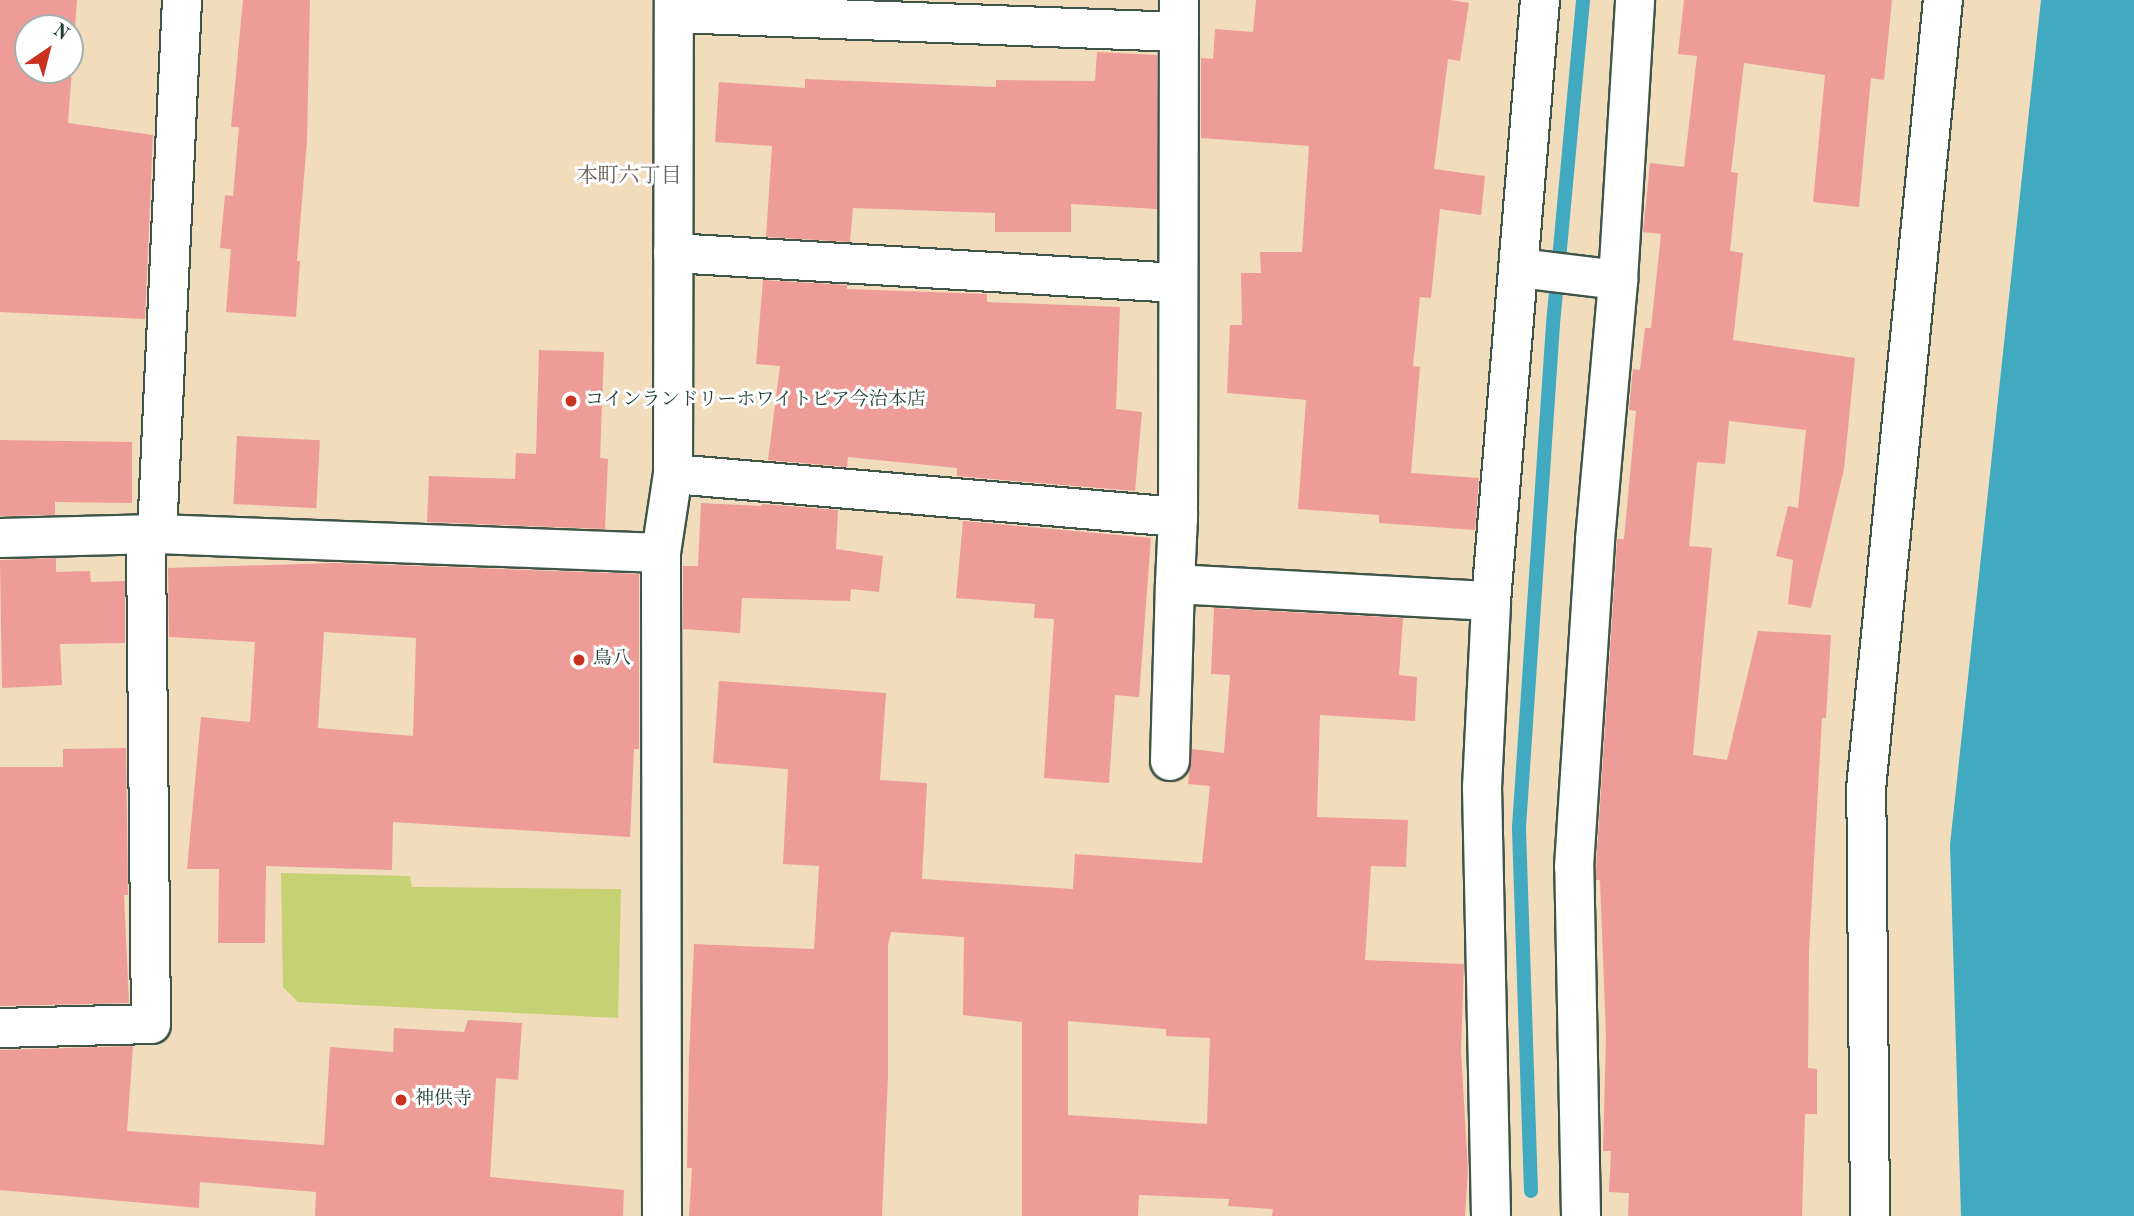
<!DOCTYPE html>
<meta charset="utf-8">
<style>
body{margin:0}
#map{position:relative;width:2134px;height:1216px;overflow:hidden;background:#f1dcbc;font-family:"Old Standard TT","Noto Serif JP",serif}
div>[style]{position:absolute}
.green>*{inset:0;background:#c5d173}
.water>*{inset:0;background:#41aac1}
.stream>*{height:14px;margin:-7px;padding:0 7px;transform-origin:7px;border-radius:7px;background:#41aac1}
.building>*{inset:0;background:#ee9c98;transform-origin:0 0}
.roads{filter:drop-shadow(2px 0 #3e5548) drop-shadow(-2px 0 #3e5548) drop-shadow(0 2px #3e5548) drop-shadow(0 -2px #3e5548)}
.minor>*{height:38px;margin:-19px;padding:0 19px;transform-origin:19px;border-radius:19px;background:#fff}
.dots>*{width:19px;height:19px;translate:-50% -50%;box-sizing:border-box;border:4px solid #fff;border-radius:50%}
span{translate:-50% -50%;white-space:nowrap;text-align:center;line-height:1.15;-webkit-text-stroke:6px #fff;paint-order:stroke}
.poi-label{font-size:19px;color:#1f3d34}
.left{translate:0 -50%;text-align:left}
.neighbourhood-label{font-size:21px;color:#675e57}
.north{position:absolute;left:14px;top:14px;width:70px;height:70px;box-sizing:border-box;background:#fff;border:2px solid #a5b1ae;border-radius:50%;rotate:35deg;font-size:19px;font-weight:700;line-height:28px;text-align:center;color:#1f3d34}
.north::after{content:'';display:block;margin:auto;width:24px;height:32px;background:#c8321e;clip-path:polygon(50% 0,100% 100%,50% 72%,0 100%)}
</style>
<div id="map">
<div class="green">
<i style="clip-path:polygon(281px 873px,410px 876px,412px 887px,621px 889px,618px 1018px,298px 1002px,283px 987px)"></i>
</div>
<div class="water">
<i style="clip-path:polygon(2041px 0,2134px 0,2134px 1216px,1961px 1216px,1950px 845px)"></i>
</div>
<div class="stream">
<i style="left:1531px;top:1191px;width:364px;rotate:-91.9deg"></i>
<i style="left:1519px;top:827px;width:504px;rotate:-86.13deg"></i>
<i style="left:1553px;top:324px;width:325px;rotate:-84.7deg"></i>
</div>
<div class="building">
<i style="clip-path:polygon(evenodd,0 0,77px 0,68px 123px,153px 135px,145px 319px,0 312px,0 0,28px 28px,70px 28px,70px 70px,28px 70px,28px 28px)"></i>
<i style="clip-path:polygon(243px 0,310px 0,307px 141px,297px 261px,300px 261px,296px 317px,226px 312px,231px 249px,220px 248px,225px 195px,233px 196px,239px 127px,231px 127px)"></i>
<i style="clip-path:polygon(1256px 0,1451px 0,1469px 3px,1460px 61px,1448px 59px,1434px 169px,1485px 176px,1481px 215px,1440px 209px,1431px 298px,1420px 297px,1413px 366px,1420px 367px,1411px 473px,1479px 478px,1475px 530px,1379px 523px,1379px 515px,1298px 509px,1306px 400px,1227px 393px,1230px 325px,1242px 325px,1241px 273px,1261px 273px,1260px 252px,1302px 252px,1309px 146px,1201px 138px,1201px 58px,1213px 59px,1215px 29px,1253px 32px)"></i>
<i style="clip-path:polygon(1684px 0,1892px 0,1884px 80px,1871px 78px,1859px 207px,1813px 202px,1825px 75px,1744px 63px,1731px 172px,1738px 173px,1730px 251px,1743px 253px,1733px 340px,1855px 358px,1844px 469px,1811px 608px,1788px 604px,1793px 560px,1776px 556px,1788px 506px,1798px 508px,1806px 430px,1729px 421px,1725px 464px,1697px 462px,1689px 546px,1712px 548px,1693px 755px,1727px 760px,1758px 631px,1831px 635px,1826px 718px,1822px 718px,1809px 951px,1808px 1068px,1817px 1069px,1817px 1114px,1805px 1114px,1802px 1216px,1628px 1216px,1629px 1193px,1609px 1192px,1611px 1151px,1603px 1151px,1606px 1036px,1600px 880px,1596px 880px,1596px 867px,1617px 542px,1617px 539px,1624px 539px,1636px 411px,1629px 410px,1633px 369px,1640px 370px,1645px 328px,1651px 328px,1661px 234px,1643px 232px,1650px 163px,1684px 167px,1697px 56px,1678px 54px)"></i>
<i style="clip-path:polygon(1097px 52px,1157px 55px,1157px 209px,1071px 204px,1071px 232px,995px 232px,995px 213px,853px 208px,850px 242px,766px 237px,772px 146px,715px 142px,719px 82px,805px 88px,805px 79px,996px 87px,996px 80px,1095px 81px)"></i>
<i style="clip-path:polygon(763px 280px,847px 285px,847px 289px,987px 294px,987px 302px,1120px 307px,1116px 409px,1142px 412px,1135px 491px,957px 476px,957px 468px,848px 457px,847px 467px,768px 460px,780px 366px,756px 364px)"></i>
<i style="clip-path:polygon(539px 350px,604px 352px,600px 458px,608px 459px,605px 529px,427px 522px,429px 476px,515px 479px,516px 453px,536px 454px)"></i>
<i style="left:237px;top:436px;width:83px;height:68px;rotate:3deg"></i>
<i style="clip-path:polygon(0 440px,132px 442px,132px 503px,55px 502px,55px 515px,0 516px)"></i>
<i style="clip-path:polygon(701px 503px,761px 506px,762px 504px,838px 510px,836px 549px,883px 556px,879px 592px,851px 589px,850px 601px,742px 598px,740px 633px,683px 629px,683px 566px,698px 566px)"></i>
<i style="clip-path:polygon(963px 521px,1151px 538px,1139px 697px,1115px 695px,1109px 783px,1044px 778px,1054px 619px,1034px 618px,1035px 604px,956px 598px)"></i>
<i style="clip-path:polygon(56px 558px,56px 572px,90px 571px,91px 582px,125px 581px,125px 643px,60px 644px,62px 685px,2px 688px,0 560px)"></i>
<i style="clip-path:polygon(evenodd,335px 563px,639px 574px,639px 749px,634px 749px,630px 837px,393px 822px,392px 870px,266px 866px,265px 943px,218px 943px,219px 869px,187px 869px,201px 717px,250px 722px,255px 642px,169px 637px,168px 568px,335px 563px,324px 632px,416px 638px,413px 736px,318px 728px,324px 632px)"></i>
<i style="clip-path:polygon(evenodd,1214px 608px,1403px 618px,1399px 675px,1417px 677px,1415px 721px,1320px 715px,1317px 817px,1408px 820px,1406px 867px,1371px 866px,1365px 960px,1464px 964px,1461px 1050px,1468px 1171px,1465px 1216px,1272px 1216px,1273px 1209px,1228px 1206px,1229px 1199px,1139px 1195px,1138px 1216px,1022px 1216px,1022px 1022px,963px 1015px,964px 937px,891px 932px,888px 945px,888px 1077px,882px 1216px,689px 1216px,692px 1168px,687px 1168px,689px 1059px,694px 944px,814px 949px,819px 866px,783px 864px,788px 769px,713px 763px,719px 681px,886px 693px,880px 780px,927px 783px,922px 879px,1073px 889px,1075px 854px,1202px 863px,1210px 786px,1188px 784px,1192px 749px,1224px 753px,1230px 675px,1211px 674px,1214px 608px,1068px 1021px,1166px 1029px,1166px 1036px,1210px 1038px,1207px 1124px,1068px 1115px,1068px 1021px)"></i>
<i style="clip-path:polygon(126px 748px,128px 895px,124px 895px,129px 1003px,0 1006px,0 767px,63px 767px,63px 749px)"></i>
<i style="clip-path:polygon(468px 1020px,522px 1023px,518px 1080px,496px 1078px,490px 1177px,624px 1190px,623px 1216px,315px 1216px,316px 1192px,200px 1182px,199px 1208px,0 1190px,0 1050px,133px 1046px,127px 1131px,324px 1145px,330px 1047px,393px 1052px,394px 1028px,464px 1032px)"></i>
</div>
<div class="roads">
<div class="minor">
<i style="left:674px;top:13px;width:505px;rotate:2.15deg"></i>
<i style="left:673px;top:253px;width:506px;rotate:3.4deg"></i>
<i style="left:1519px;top:268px;width:100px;rotate:6.9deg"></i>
<i style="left:673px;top:474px;width:507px;rotate:4.87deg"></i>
<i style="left:1178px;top:517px;width:67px;rotate:92.6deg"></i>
<i style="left:1175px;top:584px;width:316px;rotate:3.1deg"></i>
<i style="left:1178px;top:517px;width:517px;rotate:-89.89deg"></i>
<i style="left:157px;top:534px;width:535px;rotate:-87.32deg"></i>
<i style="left:0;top:538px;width:157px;rotate:-1.5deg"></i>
<i style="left:157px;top:534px;width:504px;rotate:2.16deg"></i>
<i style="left:1170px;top:761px;width:177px;rotate:-88.4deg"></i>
<i style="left:0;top:1028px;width:151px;rotate:-1.5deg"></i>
<i style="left:151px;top:1024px;width:490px;rotate:-90.6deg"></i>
<i style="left:662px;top:1216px;width:663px;rotate:-90.09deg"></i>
<i style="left:661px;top:553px;width:80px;rotate:-81.4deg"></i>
<i style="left:673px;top:474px;width:474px;rotate:-89.9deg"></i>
<i style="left:1491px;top:1216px;width:428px;rotate:-91.2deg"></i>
<i style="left:1482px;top:788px;width:187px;rotate:-87.2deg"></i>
<i style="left:1491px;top:601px;width:603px;rotate:-85.34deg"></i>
<i style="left:1581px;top:1216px;width:349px;rotate:-91.1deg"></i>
<i style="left:1574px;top:867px;width:328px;rotate:-86.3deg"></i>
<i style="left:1595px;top:540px;width:261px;rotate:-84.9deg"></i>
<i style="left:1618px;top:280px;width:281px;rotate:-86.5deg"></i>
<i style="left:1870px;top:1216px;width:427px;rotate:-90.5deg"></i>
<i style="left:1866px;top:789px;width:793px;rotate:-84.43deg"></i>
</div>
</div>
<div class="dots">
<i style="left:571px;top:401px;background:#c8321e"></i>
<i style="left:579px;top:660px;background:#c8321e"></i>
<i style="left:401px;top:1100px;background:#c8321e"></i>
</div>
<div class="poi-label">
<span class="left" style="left:585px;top:401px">コインランドリーホワイトピア今治本店</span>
<span class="left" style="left:593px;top:660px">鳥八</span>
<span class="left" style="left:415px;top:1100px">神供寺</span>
</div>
<div class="neighbourhood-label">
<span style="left:629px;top:177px">本町六丁目</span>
</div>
<div class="north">N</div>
</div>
